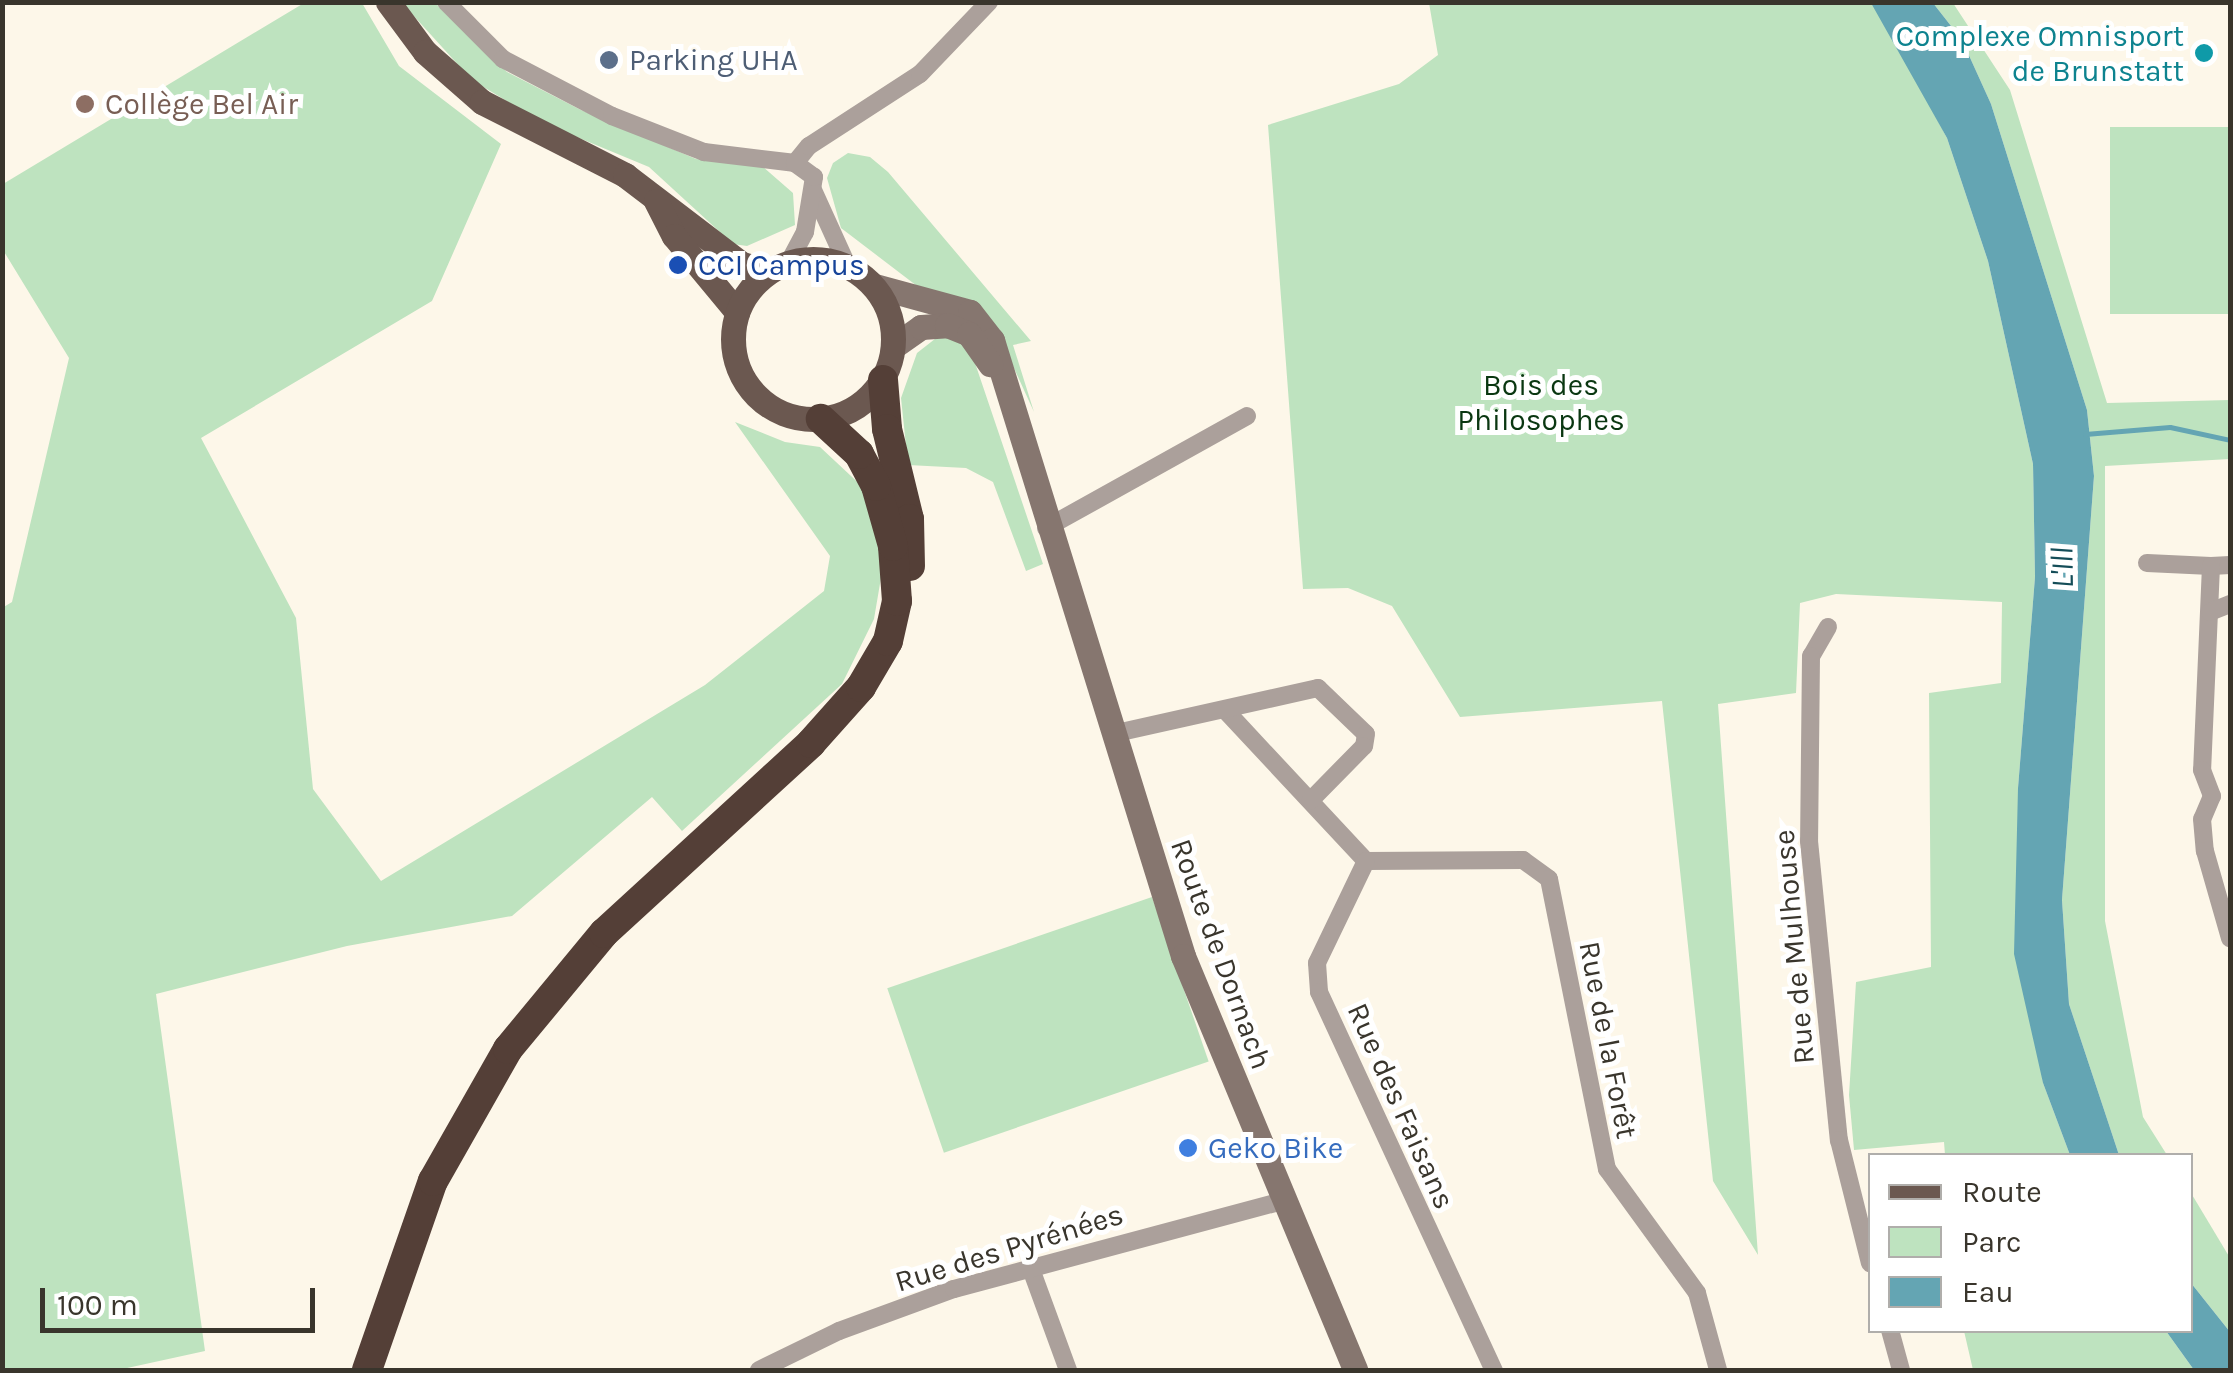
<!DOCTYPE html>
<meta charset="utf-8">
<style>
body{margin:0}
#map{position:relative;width:2233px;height:1373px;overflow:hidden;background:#fdf7e9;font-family:Karla,sans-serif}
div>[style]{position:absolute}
.green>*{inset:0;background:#bee3bf;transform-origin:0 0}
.water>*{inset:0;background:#64a5b3}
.stream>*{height:5px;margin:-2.5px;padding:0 2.5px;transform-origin:2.5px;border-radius:2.5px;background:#64a5b3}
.street>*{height:18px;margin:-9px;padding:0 9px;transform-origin:9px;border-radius:9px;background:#aba09b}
.secondary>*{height:25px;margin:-12.5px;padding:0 12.5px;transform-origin:12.5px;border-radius:12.5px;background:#86766f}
.primary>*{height:25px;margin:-12.5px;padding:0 12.5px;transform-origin:12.5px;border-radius:12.5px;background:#6b5850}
.primary>.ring{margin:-12.5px;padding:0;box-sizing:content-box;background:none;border:25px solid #6b5850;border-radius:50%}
.highway>*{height:30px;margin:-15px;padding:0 15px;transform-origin:15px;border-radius:15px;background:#543f37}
.dots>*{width:28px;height:28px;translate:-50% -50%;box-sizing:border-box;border:5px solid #fff;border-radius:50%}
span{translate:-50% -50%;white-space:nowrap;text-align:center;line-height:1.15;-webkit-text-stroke:10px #fff;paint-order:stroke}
.culture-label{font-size:30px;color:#0d838f}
.right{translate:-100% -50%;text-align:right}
.service-label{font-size:30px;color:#4e5e75}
.left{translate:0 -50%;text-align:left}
.education-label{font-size:30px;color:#785e54}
.transit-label{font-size:30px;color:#164399}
.park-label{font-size:30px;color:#0a3711}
.street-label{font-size:30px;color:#39352c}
.shop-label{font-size:30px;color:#366cbe}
.water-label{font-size:32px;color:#144d58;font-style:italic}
.frame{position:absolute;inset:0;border:5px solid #39352c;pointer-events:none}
.legend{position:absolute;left:1868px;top:1153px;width:325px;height:180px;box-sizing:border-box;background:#fff;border:2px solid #b0aeab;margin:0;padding:12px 18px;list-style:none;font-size:30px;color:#39352c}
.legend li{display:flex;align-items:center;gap:20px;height:50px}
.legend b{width:50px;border:2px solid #b0aeab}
.scale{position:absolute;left:40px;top:1288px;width:275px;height:45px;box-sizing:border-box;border:5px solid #39352c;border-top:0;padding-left:12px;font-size:30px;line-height:35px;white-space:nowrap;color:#39352c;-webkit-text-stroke:8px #fff;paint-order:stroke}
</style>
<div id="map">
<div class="green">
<i style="clip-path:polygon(304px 3px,362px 3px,399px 66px,501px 144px,432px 301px,201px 438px,296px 618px,313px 789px,381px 881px,705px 685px,824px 591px,830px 556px,735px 422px,785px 442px,820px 447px,866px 490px,883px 566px,874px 619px,842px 684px,682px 831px,652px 797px,512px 916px,347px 946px,156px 994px,205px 1351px,118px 1370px,3px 1370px,2px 608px,12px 602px,69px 358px,3px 250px,3px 184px)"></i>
<i style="clip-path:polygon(402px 3px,435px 3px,507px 72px,581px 110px,696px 159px,762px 166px,793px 193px,795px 225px,747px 246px,733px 244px,649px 167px,543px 123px,472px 80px)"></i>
<i style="clip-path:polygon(1429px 3px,1871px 3px,1884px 20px,1947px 138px,1988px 261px,2033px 464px,2035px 577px,2018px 788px,2043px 1083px,2070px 1155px,1945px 1155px,1944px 1142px,1854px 1150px,1849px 1095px,1856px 982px,1931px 967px,1929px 693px,2001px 683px,2002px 602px,1836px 594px,1800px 603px,1796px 693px,1718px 704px,1758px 1255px,1713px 1181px,1662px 701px,1460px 717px,1392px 606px,1348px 588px,1303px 589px,1268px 125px,1399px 84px,1438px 55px)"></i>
<i style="clip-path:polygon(1933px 3px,1953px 3px,2010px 90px,2107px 403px,2230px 400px,2230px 459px,2105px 466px,2105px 921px,2143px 1117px,2167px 1155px,2119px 1155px,2069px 1004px,2062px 900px,2094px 476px,2087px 410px,1991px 104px,1962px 40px)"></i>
<i style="left:2110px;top:127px;width:120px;height:187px"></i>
<i style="clip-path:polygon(848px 153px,870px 157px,888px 172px,1031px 341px,1013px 345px,1034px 412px,998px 333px,917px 286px,841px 228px,827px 178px,833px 163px)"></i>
<i style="clip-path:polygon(940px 335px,963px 342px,974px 360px,1043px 564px,1026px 571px,993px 482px,966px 468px,908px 465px,901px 398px,917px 353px)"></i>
<i style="left:1152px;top:897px;width:174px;height:280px;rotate:71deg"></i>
<i style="clip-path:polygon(2191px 1193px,2230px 1258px,2230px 1332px,2191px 1283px)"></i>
<i style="clip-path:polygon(1964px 1331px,2166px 1331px,2194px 1370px,1973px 1370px)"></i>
</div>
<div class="water">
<i style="clip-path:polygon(1871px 3px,1933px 3px,1962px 40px,1991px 104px,2087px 410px,2094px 476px,2062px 900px,2069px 1004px,2119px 1155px,2070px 1155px,2043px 1083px,2014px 954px,2018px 788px,2035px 577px,2033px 464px,1988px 261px,1947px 138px)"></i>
<i style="clip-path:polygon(2191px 1283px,2230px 1332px,2230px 1370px,2194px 1370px,2166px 1331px,2190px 1330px)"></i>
</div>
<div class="stream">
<i style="left:2085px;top:434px;width:85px;rotate:-4.7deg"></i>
<i style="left:2170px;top:427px;width:61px;rotate:12.2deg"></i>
</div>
<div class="street">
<i style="left:446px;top:2px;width:81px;rotate:45deg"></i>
<i style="left:503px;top:59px;width:123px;rotate:27.6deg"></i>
<i style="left:612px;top:116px;width:99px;rotate:21.4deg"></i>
<i style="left:704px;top:152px;width:92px;rotate:6.9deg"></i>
<i style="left:813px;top:190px;width:82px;rotate:65.6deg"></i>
<i style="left:789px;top:262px;width:34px;rotate:-62deg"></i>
<i style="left:805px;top:232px;width:56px;rotate:-80.7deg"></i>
<i style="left:814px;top:177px;width:24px;rotate:-144deg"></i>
<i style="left:795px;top:163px;width:22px;rotate:-51deg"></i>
<i style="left:809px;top:146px;width:132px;rotate:-33deg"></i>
<i style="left:920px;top:74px;width:100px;rotate:-46.2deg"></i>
<i style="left:1046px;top:528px;width:230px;rotate:-29.1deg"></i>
<i style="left:2147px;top:563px;width:64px;rotate:2.7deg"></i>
<i style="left:2230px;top:565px;width:19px;rotate:177deg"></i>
<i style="left:2211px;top:566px;width:204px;rotate:92.5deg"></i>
<i style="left:2202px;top:770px;width:28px;rotate:69deg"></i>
<i style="left:2212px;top:796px;width:25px;rotate:113deg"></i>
<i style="left:2202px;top:819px;width:32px;rotate:85deg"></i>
<i style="left:2205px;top:851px;width:91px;rotate:74deg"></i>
<i style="left:2210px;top:612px;width:22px;rotate:-22deg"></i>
<i style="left:1828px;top:627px;width:34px;rotate:120deg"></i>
<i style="left:1811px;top:656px;width:185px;rotate:90.6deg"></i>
<i style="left:1809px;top:841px;width:301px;rotate:84.3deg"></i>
<i style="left:1839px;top:1140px;width:127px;rotate:75.9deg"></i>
<i style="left:1226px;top:711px;width:205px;rotate:47deg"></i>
<i style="left:1112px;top:734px;width:211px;rotate:-12.6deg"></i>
<i style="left:1318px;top:688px;width:66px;rotate:43.8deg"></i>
<i style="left:1366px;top:734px;width:12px;rotate:99deg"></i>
<i style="left:1364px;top:746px;width:76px;rotate:134.5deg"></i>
<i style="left:1366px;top:861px;width:157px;rotate:-0.4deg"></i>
<i style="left:1523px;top:860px;width:32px;rotate:36deg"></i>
<i style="left:1549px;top:879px;width:296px;rotate:78.7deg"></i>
<i style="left:1607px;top:1169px;width:153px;rotate:54deg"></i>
<i style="left:1697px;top:1293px;width:80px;rotate:74.7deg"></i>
<i style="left:1366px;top:861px;width:113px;rotate:115.7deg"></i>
<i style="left:1317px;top:963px;width:29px;rotate:86deg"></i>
<i style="left:1319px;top:992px;width:417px;rotate:65.2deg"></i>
<i style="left:1031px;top:1269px;width:108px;rotate:69.9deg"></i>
<i style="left:1890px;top:1330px;width:41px;rotate:74.6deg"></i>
<i style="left:759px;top:1370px;width:89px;rotate:-26deg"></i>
<i style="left:839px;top:1331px;width:122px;rotate:-20.1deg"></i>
<i style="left:954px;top:1289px;width:341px;rotate:-15deg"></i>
</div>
<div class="secondary">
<i style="left:875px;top:286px;width:98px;rotate:15.3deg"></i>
<i style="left:970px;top:312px;width:36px;rotate:52deg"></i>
<i style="left:992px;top:340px;width:645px;rotate:72.77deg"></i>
<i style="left:1183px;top:956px;width:448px;rotate:67.4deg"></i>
<i style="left:894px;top:346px;width:33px;rotate:-35deg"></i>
<i style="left:921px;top:327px;width:26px;rotate:-4deg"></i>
<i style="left:947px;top:325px;width:24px;rotate:22deg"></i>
<i style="left:969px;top:334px;width:37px;rotate:55deg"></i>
</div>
<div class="primary">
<i style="left:388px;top:2px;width:62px;rotate:53.5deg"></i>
<i style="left:425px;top:52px;width:76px;rotate:41.3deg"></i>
<i style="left:482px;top:102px;width:161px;rotate:27deg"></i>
<i style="left:625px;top:175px;width:147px;rotate:37.3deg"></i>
<i style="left:742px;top:264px;width:28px;rotate:15deg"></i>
<i style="left:656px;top:201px;width:39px;rotate:63deg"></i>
<i style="left:674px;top:236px;width:99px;rotate:50.3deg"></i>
<i class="ring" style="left:733px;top:259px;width:135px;height:135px"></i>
</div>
<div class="highway">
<i style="left:883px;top:380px;width:49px;rotate:85.3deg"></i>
<i style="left:887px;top:429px;width:93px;rotate:76.3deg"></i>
<i style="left:909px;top:519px;width:47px;rotate:88.8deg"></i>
<i style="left:367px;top:1370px;width:200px;rotate:-70.8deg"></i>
<i style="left:433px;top:1181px;width:152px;rotate:-60.4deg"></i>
<i style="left:508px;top:1049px;width:151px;rotate:-50.4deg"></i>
<i style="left:604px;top:933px;width:281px;rotate:-42.5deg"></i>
<i style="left:811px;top:743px;width:75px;rotate:-48.2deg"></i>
<i style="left:861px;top:687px;width:53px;rotate:-59.6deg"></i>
<i style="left:888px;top:641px;width:41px;rotate:-77.3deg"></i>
<i style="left:897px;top:601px;width:55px;rotate:-94.2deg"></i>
<i style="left:893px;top:546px;width:62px;rotate:-105.8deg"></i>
<i style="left:876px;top:486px;width:36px;rotate:-118deg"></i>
<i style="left:859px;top:454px;width:52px;rotate:-137.4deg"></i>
</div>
<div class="dots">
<i style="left:2204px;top:53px;background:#0f9aa8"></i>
<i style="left:609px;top:60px;background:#5c6f8a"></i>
<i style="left:85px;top:104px;background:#8d6e63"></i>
<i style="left:678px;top:265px;background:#1a4fb4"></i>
<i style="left:1188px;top:1148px;background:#3f7fe0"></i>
</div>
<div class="culture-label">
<span class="right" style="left:2184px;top:53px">Complexe Omnisport<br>de Brunstatt</span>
</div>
<div class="service-label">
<span class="left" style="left:629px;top:60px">Parking UHA</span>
</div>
<div class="education-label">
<span class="left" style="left:105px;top:104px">Collège Bel Air</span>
</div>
<div class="transit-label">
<span class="left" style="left:698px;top:265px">CCI Campus</span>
</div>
<div class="park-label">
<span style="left:1541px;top:402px">Bois des<br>Philosophes</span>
</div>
<div class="street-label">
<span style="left:1794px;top:947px;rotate:-95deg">Rue de Mulhouse</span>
<span style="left:1221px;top:954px;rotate:70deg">Route de Dornach</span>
<span style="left:1608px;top:1040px;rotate:79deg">Rue de la Forêt</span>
<span style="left:1401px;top:1106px;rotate:66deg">Rue des Faisans</span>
<span style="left:1009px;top:1248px;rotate:-17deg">Rue des Pyrénées</span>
</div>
<div class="shop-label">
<span class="left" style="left:1208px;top:1148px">Geko Bike</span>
</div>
<div class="water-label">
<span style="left:2063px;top:568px;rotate:-91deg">L'Ill</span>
</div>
<div class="frame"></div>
<ul class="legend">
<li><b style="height:12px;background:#6b5850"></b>Route</li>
<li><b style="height:28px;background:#bee3bf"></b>Parc</li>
<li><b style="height:28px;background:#64a5b3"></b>Eau</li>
</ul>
<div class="scale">100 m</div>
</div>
